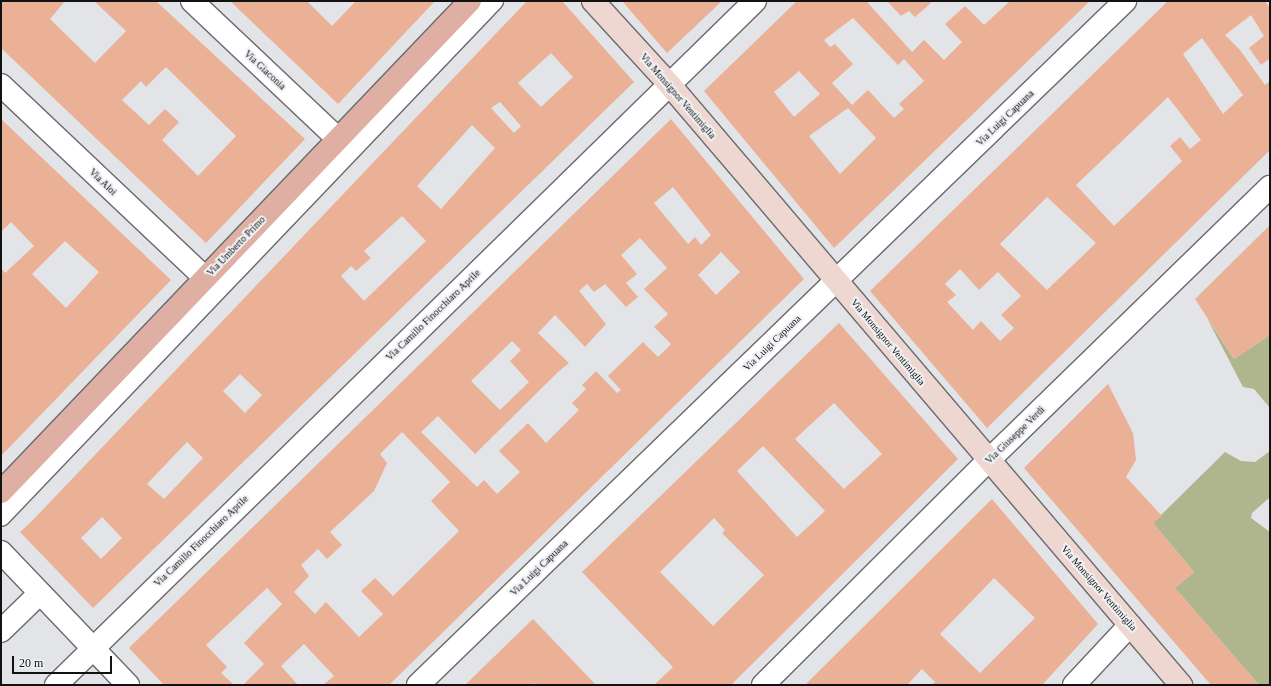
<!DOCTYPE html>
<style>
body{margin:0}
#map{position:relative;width:1271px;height:686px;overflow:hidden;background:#e2e4e7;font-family:"Times New Roman",serif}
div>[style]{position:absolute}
.green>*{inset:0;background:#afb58d}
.building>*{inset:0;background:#eab197}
.roads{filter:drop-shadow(1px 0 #6a6b6e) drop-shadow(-1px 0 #6a6b6e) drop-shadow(0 1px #6a6b6e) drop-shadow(0 -1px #6a6b6e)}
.service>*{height:18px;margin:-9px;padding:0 9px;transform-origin:9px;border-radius:9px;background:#fff}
.minor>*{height:22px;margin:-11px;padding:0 11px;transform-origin:11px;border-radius:11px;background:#fff}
.secondary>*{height:22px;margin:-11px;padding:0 11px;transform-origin:11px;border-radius:11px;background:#efd7d1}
.primary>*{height:22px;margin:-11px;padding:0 11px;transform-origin:11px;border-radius:11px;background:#dfafa3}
span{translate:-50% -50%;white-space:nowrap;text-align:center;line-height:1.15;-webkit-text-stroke:4px #eff1f4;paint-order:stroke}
.street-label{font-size:10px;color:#121213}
.frame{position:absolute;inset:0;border:2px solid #121213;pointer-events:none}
.scale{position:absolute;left:12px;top:656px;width:100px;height:18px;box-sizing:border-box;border:2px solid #121213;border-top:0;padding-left:5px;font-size:12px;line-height:14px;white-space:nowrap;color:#121213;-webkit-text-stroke:3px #eff1f4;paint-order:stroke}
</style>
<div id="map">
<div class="green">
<i style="clip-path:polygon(1207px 318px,1234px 359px,1270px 335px,1270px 408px,1254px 389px,1243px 387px)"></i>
<i style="clip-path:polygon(1270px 451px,1270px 497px,1252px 513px,1251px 518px,1270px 532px,1270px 685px,1259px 685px,1175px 588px,1194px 572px,1153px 523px,1225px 452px,1241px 461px,1255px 462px)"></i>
</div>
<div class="building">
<i style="clip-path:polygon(evenodd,1px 1px,65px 1px,50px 19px,95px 63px,126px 31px,94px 1px,156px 1px,305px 139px,206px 243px,1px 48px,1px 1px,166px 67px,236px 136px,198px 176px,162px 140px,179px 122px,165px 109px,149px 125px,122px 100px,141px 81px,146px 87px,166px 67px)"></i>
<i style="clip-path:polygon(230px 1px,307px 1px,332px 26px,356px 1px,435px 1px,338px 104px)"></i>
<i style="clip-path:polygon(evenodd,527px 1px,562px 1px,634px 82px,93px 608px,20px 532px,32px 521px,527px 1px,551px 53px,573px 77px,541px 107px,518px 83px,551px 53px,527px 1px,500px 102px,521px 126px,514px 133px,491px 108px,500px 102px,527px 1px,472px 125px,495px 148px,441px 209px,417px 186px,472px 125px,527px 1px,402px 216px,426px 241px,364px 301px,341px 276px,351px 266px,356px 271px,371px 258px,364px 251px,402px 216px,527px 1px,240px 374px,262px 395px,245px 413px,223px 391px,240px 374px,527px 1px,187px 442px,203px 458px,164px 499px,147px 484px,187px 442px,527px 1px,102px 517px,122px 538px,101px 559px,81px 538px,102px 517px)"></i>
<i style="clip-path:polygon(622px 1px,722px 1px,667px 53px)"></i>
<i style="clip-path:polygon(evenodd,797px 1px,870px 1px,868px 3px,912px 52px,924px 40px,944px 60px,962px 42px,945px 24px,965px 6px,984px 25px,1010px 1px,1090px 1px,834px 248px,704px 91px,797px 1px,853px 18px,898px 65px,904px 59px,924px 81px,899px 104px,904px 109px,894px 118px,868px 90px,852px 105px,832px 83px,853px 64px,835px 44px,830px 47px,824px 40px,853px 18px,797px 1px,799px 71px,820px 94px,794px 117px,774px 92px,799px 71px,797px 1px,848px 108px,876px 138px,840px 174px,809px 136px,848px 108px)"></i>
<i style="clip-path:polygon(887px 1px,930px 1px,931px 3px,915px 17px,909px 11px,901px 16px)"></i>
<i style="clip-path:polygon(evenodd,1168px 1px,1265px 1px,1270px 8px,1270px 61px,1269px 59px,1261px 65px,1249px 48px,1264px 36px,1251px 15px,1225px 35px,1240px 50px,1265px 85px,1270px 81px,1270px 150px,987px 428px,870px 291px,1168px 1px,1202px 38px,1243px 95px,1223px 114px,1183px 54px,1202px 38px,1168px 1px,1168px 97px,1201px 140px,1190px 149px,1180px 137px,1170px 146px,1182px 161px,1114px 226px,1076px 185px,1168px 97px,1168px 1px,1047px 197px,1096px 243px,1047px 290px,1000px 244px,1047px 197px,1168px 1px,960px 269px,979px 290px,998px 272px,1021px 296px,1001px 315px,1014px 328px,1000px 341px,981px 321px,973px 330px,947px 302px,956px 295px,945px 284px,960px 269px)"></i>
<i style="clip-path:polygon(evenodd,1px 119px,171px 280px,1px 456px,1px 268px,5px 273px,34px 246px,11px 222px,1px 232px,1px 119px,65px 241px,99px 272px,66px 308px,32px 274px,65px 241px)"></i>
<i style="clip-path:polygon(evenodd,671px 119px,804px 279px,389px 685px,323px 685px,334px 676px,304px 644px,281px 666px,298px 685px,243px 685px,264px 664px,244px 643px,282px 604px,267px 588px,206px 645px,227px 667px,221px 673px,234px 685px,164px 685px,129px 648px,671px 119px,673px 187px,711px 235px,701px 245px,695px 237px,688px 244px,654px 203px,673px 187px,671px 119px,640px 238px,667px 268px,644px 289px,668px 314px,654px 327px,671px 344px,658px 357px,643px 342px,608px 376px,621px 390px,617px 393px,596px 371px,582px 385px,586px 389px,572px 403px,579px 410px,546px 443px,528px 423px,499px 451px,520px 472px,497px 494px,484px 480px,477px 487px,421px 432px,438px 416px,475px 454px,558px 372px,569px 363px,538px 333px,555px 315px,585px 347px,606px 324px,579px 291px,587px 284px,594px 292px,605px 284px,626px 307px,638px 297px,626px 283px,637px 274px,621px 255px,640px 238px,671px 119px,721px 252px,740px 272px,716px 295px,698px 275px,721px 252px,671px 119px,512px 341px,521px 350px,510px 361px,529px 382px,500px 410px,471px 381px,512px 341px,671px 119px,402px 432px,450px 482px,431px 501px,459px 531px,393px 596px,375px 578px,361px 591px,383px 614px,359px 637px,326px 602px,315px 614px,294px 592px,309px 576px,301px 565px,318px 549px,327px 559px,342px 545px,330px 532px,374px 491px,387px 463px,380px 454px,402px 432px)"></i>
<i style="clip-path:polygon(1270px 225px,1270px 335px,1234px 359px,1195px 299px)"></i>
<i style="clip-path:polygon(evenodd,839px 323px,958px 459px,731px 685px,654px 685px,673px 667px,582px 572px,839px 323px,834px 403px,882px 454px,844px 489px,795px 439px,834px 403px,839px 323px,763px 446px,825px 511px,797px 537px,737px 471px,763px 446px,839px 323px,714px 518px,725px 530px,722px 533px,764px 575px,713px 626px,660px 572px,714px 518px)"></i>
<i style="clip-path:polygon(1108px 384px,1133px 433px,1136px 460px,1126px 477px,1162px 516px,1153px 523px,1194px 572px,1175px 588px,1259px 685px,1211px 685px,1024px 468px)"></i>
<i style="clip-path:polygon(evenodd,992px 499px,1098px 624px,1042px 685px,931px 685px,935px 682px,922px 669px,907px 685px,805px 685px,992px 499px,994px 578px,1035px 618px,980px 673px,940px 634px,994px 578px)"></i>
<i style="clip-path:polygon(533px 619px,596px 685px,536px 685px,534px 683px,532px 685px,465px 685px)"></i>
</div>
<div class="roads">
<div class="service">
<i style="left:1px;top:517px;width:714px;rotate:-46.31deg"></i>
</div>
<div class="minor">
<i style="left:192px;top:1px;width:201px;rotate:43.4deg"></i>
<i style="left:1px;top:85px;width:281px;rotate:43.4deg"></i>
<i style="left:1px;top:552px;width:184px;rotate:46.3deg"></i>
<i style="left:1px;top:631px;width:54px;rotate:-44.3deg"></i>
<i style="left:56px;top:685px;width:978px;rotate:-44.38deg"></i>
<i style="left:418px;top:685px;width:984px;rotate:-44.05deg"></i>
<i style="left:763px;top:685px;width:319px;rotate:-44.9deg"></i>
<i style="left:989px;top:460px;width:392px;rotate:-44.2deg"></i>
<i style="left:1074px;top:685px;width:82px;rotate:-47deg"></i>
</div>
<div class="secondary">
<i style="left:593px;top:1px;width:113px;rotate:47.5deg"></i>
<i style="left:669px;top:84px;width:790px;rotate:49.57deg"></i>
</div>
<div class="primary">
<i style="left:1px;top:492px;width:679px;rotate:-46.31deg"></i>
</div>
</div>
<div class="street-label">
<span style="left:265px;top:70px;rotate:43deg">Via Giaconia</span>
<span style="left:678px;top:96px;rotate:49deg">Via Monsignor Ventimiglia</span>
<span style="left:1005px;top:118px;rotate:-44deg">Via Luigi Capuana</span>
<span style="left:103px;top:182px;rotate:44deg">Via Aloi</span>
<span style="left:236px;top:246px;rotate:-46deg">Via Umberto Primo</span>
<span style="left:433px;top:315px;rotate:-44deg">Via Camillo Finocchiaro Aprile</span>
<span style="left:888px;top:342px;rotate:50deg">Via Monsignor Ventimiglia</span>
<span style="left:772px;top:343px;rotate:-44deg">Via Luigi Capuana</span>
<span style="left:1015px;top:435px;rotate:-44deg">Via Giuseppe Verdi</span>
<span style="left:201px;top:541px;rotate:-44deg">Via Camillo Finocchiaro Aprile</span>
<span style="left:539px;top:568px;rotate:-44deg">Via Luigi Capuana</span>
<span style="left:1099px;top:588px;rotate:49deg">Via Monsignor Ventimiglia</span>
</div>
<div class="frame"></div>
<div class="scale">20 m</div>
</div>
